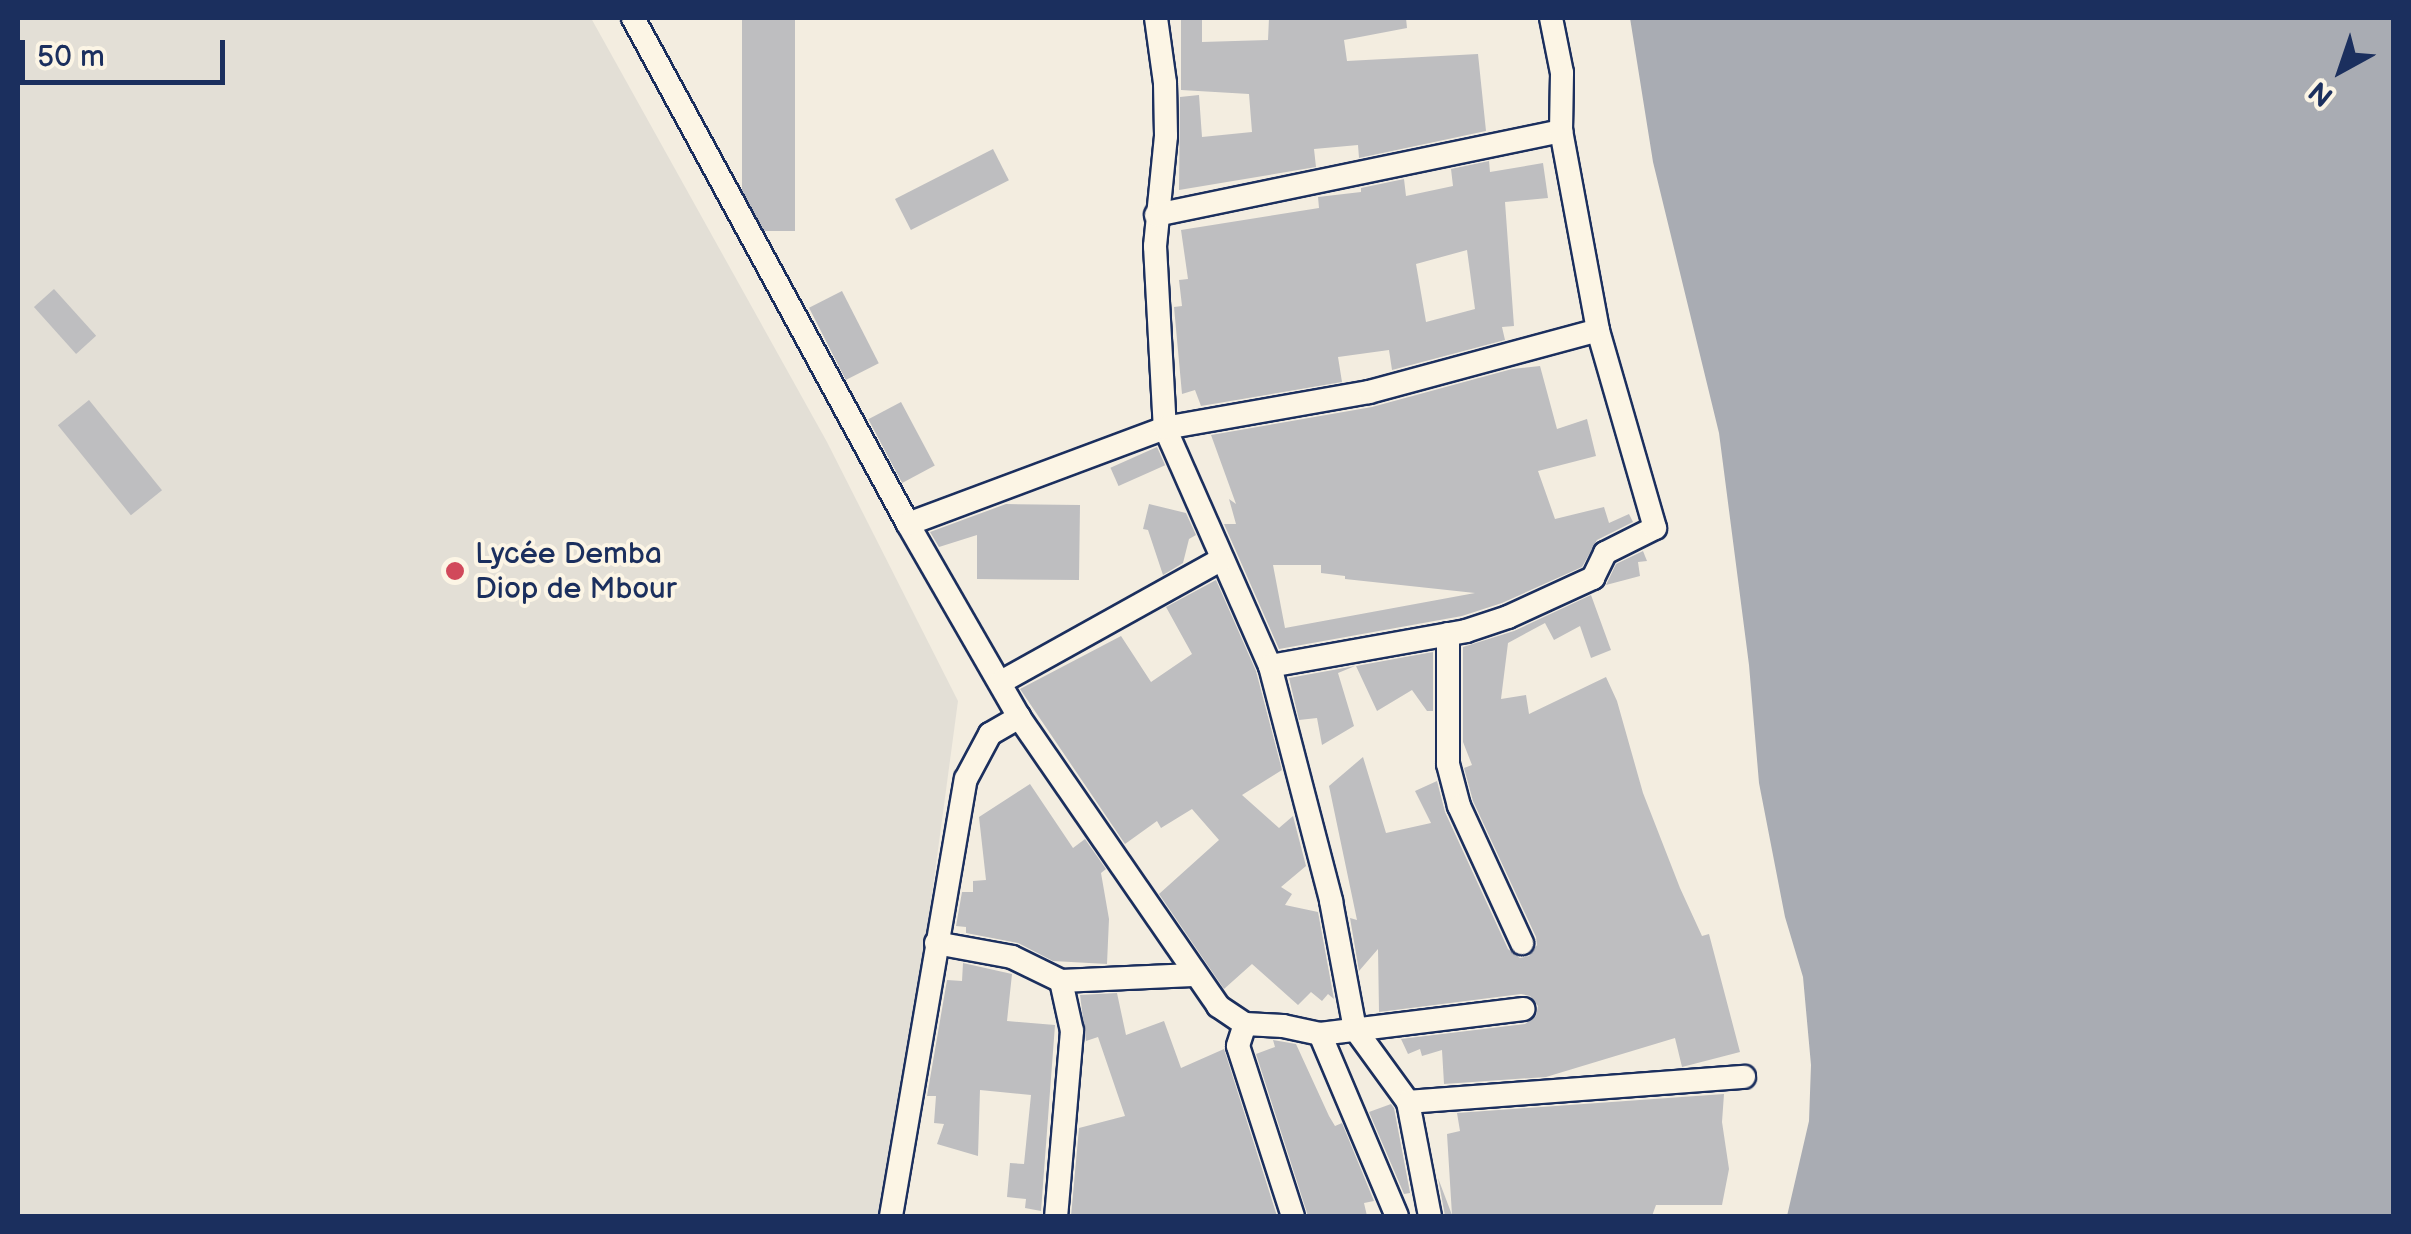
<!DOCTYPE html>
<meta charset="utf-8">
<style>
body{margin:0}
#map{position:relative;width:2411px;height:1234px;overflow:hidden;background:#f3ede0;font-family:"Balsamiq Sans",sans-serif}
div>[style]{position:absolute}
.built>*{inset:0;background:#e3dfd6}
.water>*{inset:0;background:#a9acb3}
.building>*{inset:0;background:#bebec0;transform-origin:0 0}
.roads{filter:drop-shadow(2px 0 #1b2f5e) drop-shadow(-2px 0 #1b2f5e) drop-shadow(0 2px #1b2f5e) drop-shadow(0 -2px #1b2f5e)}
.minor>*{height:22px;margin:-11px;padding:0 11px;transform-origin:11px;border-radius:11px;background:#fcf5e5}
.dots>*{width:28px;height:28px;translate:-50% -50%;box-sizing:border-box;border:5px solid #fcf5e5;border-radius:50%}
span{translate:-50% -50%;white-space:nowrap;text-align:center;line-height:1.15;-webkit-text-stroke:8px #fcf5e5;paint-order:stroke}
.poi-label{font-size:30px;color:#1b2f5e}
.left{translate:0 -50%;text-align:left}
.frame{position:absolute;inset:0;border:20px solid #1b2f5e;pointer-events:none}
.north{position:absolute;left:2291px;top:20px;width:100px;height:100px;-webkit-text-stroke:8px #fcf5e5;paint-order:stroke;rotate:220deg;font-size:28px;font-weight:700;line-height:40px;text-align:center;color:#1b2f5e}
.north::after{content:'';display:block;margin:auto;width:35px;height:45px;background:#1b2f5e;clip-path:polygon(50% 0,100% 100%,50% 72%,0 100%)}
.scale{position:absolute;left:20px;top:40px;width:205px;height:45px;box-sizing:border-box;border:5px solid #1b2f5e;border-top:0;padding-left:12px;font-size:30px;line-height:35px;white-space:nowrap;color:#1b2f5e;-webkit-text-stroke:8px #fcf5e5;paint-order:stroke}
</style>
<div id="map">
<div class="built">
<i style="clip-path:polygon(18px 18px,591px 18px,827px 442px,958px 701px,896px 1162px,881px 1216px,18px 1216px)"></i>
</div>
<div class="water">
<i style="clip-path:polygon(1630px 18px,2393px 18px,2393px 1216px,1787px 1216px,1809px 1121px,1811px 1065px,1803px 977px,1785px 917px,1759px 783px,1749px 665px,1719px 433px,1653px 162px)"></i>
</div>
<div class="building">
<i style="left:742px;top:18px;width:53px;height:213px"></i>
<i style="clip-path:polygon(1181px 18px,1202px 18px,1202px 42px,1268px 40px,1269px 18px,1406px 18px,1407px 28px,1344px 40px,1347px 61px,1478px 54px,1486px 131px,1359px 158px,1358px 145px,1314px 149px,1316px 167px,1179px 190px,1180px 97px,1199px 95px,1202px 137px,1252px 132px,1249px 94px,1181px 90px)"></i>
<i style="left:993px;top:149px;width:35px;height:110px;rotate:63deg"></i>
<i style="clip-path:polygon(evenodd,1489px 161px,1490px 172px,1543px 163px,1548px 198px,1505px 202px,1514px 326px,1502px 327px,1505px 340px,1392px 370px,1389px 350px,1338px 357px,1342px 382px,1201px 406px,1195px 390px,1182px 394px,1174px 307px,1182px 306px,1179px 280px,1188px 279px,1181px 230px,1319px 208px,1318px 197px,1361px 192px,1361px 188px,1404px 179px,1406px 196px,1453px 186px,1451px 169px,1489px 161px,1467px 250px,1475px 309px,1426px 322px,1416px 264px,1467px 250px)"></i>
<i style="left:54px;top:289px;width:63px;height:27px;rotate:48deg"></i>
<i style="left:842px;top:291px;width:81px;height:37px;rotate:63deg"></i>
<i style="clip-path:polygon(evenodd,1540px 366px,1557px 429px,1587px 419px,1596px 456px,1538px 471px,1555px 519px,1604px 507px,1609px 523px,1629px 514px,1633px 522px,1597px 540px,1582px 567px,1502px 603px,1462px 616px,1279px 649px,1224px 524px,1236px 524px,1229px 499px,1236px 504px,1211px 435px,1372px 407px,1512px 369px,1540px 366px,1273px 565px,1321px 565px,1321px 573px,1345px 576px,1345px 579px,1475px 593px,1285px 628px,1273px 565px)"></i>
<i style="left:89px;top:400px;width:116px;height:40px;rotate:51deg"></i>
<i style="left:901px;top:402px;width:72px;height:37px;rotate:62deg"></i>
<i style="left:1157px;top:447px;width:20px;height:51px;rotate:66deg"></i>
<i style="clip-path:polygon(1006px 504px,1080px 505px,1079px 580px,977px 579px,977px 535px,939px 547px,930px 532px)"></i>
<i style="clip-path:polygon(1149px 504px,1186px 513px,1196px 535px,1189px 539px,1183px 563px,1163px 575px,1148px 530px,1143px 529px)"></i>
<i style="clip-path:polygon(1643px 551px,1647px 561px,1638px 562px,1640px 576px,1606px 585px,1616px 564px)"></i>
<i style="clip-path:polygon(1216px 580px,1256px 671px,1282px 770px,1242px 795px,1279px 828px,1293px 816px,1306px 866px,1281px 887px,1292px 894px,1285px 905px,1318px 912px,1334px 999px,1328px 994px,1322px 1001px,1311px 992px,1298px 1005px,1252px 964px,1224px 989px,1159px 894px,1219px 840px,1192px 809px,1161px 828px,1157px 821px,1125px 844px,1020px 689px,1121px 636px,1151px 682px,1192px 654px,1166px 607px)"></i>
<i style="clip-path:polygon(1591px 595px,1611px 650px,1591px 658px,1580px 626px,1554px 640px,1545px 623px,1508px 643px,1501px 699px,1526px 695px,1529px 714px,1606px 677px,1617px 701px,1643px 793px,1680px 888px,1702px 936px,1709px 934px,1740px 1052px,1682px 1067px,1675px 1038px,1546px 1077px,1444px 1084px,1442px 1050px,1422px 1056px,1420px 1049px,1408px 1054px,1401px 1039px,1525px 1024px,1536px 1016px,1538px 1006px,1530px 996px,1521px 994px,1379px 1012px,1378px 949px,1359px 971px,1350px 918px,1357px 920px,1329px 786px,1363px 757px,1386px 833px,1431px 823px,1415px 791px,1437px 781px,1445px 812px,1508px 949px,1520px 958px,1529px 956px,1537px 945px,1536px 937px,1473px 801px,1464px 768px,1472px 765px,1463px 742px,1463px 647px,1514px 631px)"></i>
<i style="clip-path:polygon(1433px 652px,1433px 711px,1427px 711px,1412px 690px,1377px 711px,1356px 666px)"></i>
<i style="clip-path:polygon(1355px 666px,1338px 673px,1354px 726px,1322px 745px,1317px 718px,1299px 720px,1289px 678px)"></i>
<i style="clip-path:polygon(1030px 784px,1073px 848px,1085px 839px,1106px 869px,1101px 873px,1109px 919px,1107px 964px,1053px 961px,1018px 943px,966px 933px,966px 927px,956px 926px,962px 892px,973px 892px,973px 881px,986px 880px,979px 817px)"></i>
<i style="clip-path:polygon(963px 963px,1012px 974px,1007px 1021px,1055px 1025px,1041px 1211px,1025px 1208px,1026px 1199px,1007px 1197px,1010px 1163px,1024px 1164px,1031px 1095px,980px 1090px,978px 1156px,937px 1144px,944px 1124px,934px 1123px,936px 1096px,927px 1096px,947px 980px,962px 981px)"></i>
<i style="clip-path:polygon(1117px 993px,1126px 1035px,1164px 1021px,1181px 1068px,1224px 1049px,1277px 1216px,1071px 1216px,1079px 1128px,1125px 1116px,1098px 1037px,1086px 1041px,1080px 995px)"></i>
<i style="clip-path:polygon(1273px 1040px,1296px 1044px,1329px 1116px,1335px 1126px,1342px 1123px,1374px 1201px,1364px 1203px,1367px 1216px,1308px 1216px,1256px 1054px,1275px 1047px)"></i>
<i style="clip-path:polygon(1724px 1094px,1722px 1122px,1729px 1169px,1722px 1205px,1656px 1205px,1652px 1216px,1445px 1216px,1438px 1178px,1452px 1215px,1447px 1134px,1460px 1131px,1457px 1113px)"></i>
<i style="clip-path:polygon(1391px 1104px,1394px 1108px,1412px 1203px,1410px 1193px,1404px 1194px,1369px 1112px)"></i>
</div>
<div class="roads">
<div class="minor">
<i style="left:633px;top:18px;width:576px;rotate:61.48deg"></i>
<i style="left:908px;top:524px;width:223px;rotate:60.1deg"></i>
<i style="left:1019px;top:717px;width:351px;rotate:55.4deg"></i>
<i style="left:1218px;top:1006px;width:32px;rotate:34deg"></i>
<i style="left:1245px;top:1024px;width:38px;rotate:3deg"></i>
<i style="left:1283px;top:1026px;width:38px;rotate:12deg"></i>
<i style="left:1320px;top:1034px;width:205px;rotate:-7deg"></i>
<i style="left:1156px;top:18px;width:66px;rotate:82.1deg"></i>
<i style="left:1165px;top:83px;width:53px;rotate:88.9deg"></i>
<i style="left:1166px;top:136px;width:111px;rotate:95.7deg"></i>
<i style="left:1155px;top:246px;width:182px;rotate:86.9deg"></i>
<i style="left:1165px;top:428px;width:260px;rotate:66.2deg"></i>
<i style="left:1270px;top:666px;width:243px;rotate:75.4deg"></i>
<i style="left:1331px;top:901px;width:130px;rotate:79.4deg"></i>
<i style="left:1355px;top:1029px;width:90px;rotate:54deg"></i>
<i style="left:1408px;top:1102px;width:116px;rotate:79.1deg"></i>
<i style="left:1156px;top:215px;width:414px;rotate:-11.7deg"></i>
<i style="left:908px;top:524px;width:274px;rotate:-20.5deg"></i>
<i style="left:1165px;top:428px;width:207px;rotate:-10deg"></i>
<i style="left:1369px;top:392px;width:237px;rotate:-15.1deg"></i>
<i style="left:1448px;top:634px;width:130px;rotate:90deg"></i>
<i style="left:1448px;top:764px;width:43px;rotate:75.3deg"></i>
<i style="left:1459px;top:806px;width:151px;rotate:65.3deg"></i>
<i style="left:1270px;top:666px;width:199px;rotate:-10.1deg"></i>
<i style="left:1466px;top:631px;width:44px;rotate:-18.4deg"></i>
<i style="left:1508px;top:617px;width:94px;rotate:-24.6deg"></i>
<i style="left:1593px;top:578px;width:28px;rotate:-64deg"></i>
<i style="left:1605px;top:553px;width:56px;rotate:-26.6deg"></i>
<i style="left:1655px;top:528px;width:206px;rotate:-106.1deg"></i>
<i style="left:1598px;top:330px;width:202px;rotate:-100.5deg"></i>
<i style="left:1561px;top:131px;width:58px;rotate:-89deg"></i>
<i style="left:1562px;top:73px;width:56px;rotate:-101.3deg"></i>
<i style="left:1001px;top:682px;width:251px;rotate:-29.1deg"></i>
<i style="left:936px;top:943px;width:77px;rotate:10.4deg"></i>
<i style="left:1012px;top:957px;width:55px;rotate:26.1deg"></i>
<i style="left:1061px;top:981px;width:51px;rotate:77.6deg"></i>
<i style="left:1072px;top:1031px;width:186px;rotate:94.9deg"></i>
<i style="left:1061px;top:981px;width:132px;rotate:-2.6deg"></i>
<i style="left:1245px;top:1024px;width:23px;rotate:108deg"></i>
<i style="left:1238px;top:1046px;width:179px;rotate:72.1deg"></i>
<i style="left:1320px;top:1034px;width:198px;rotate:67.1deg"></i>
<i style="left:1408px;top:1102px;width:337px;rotate:-4.3deg"></i>
<i style="left:891px;top:1216px;width:443px;rotate:-80.3deg"></i>
<i style="left:966px;top:779px;width:51px;rotate:-61.9deg"></i>
<i style="left:990px;top:734px;width:34px;rotate:-30deg"></i>
</div>
</div>
<div class="dots">
<i style="left:455px;top:571px;background:#d1495b"></i>
</div>
<div class="poi-label">
<span class="left" style="left:475px;top:571px">Lycée Demba<br>Diop de Mbour</span>
</div>
<div class="frame"></div>
<div class="north">N</div>
<div class="scale">50 m</div>
</div>
